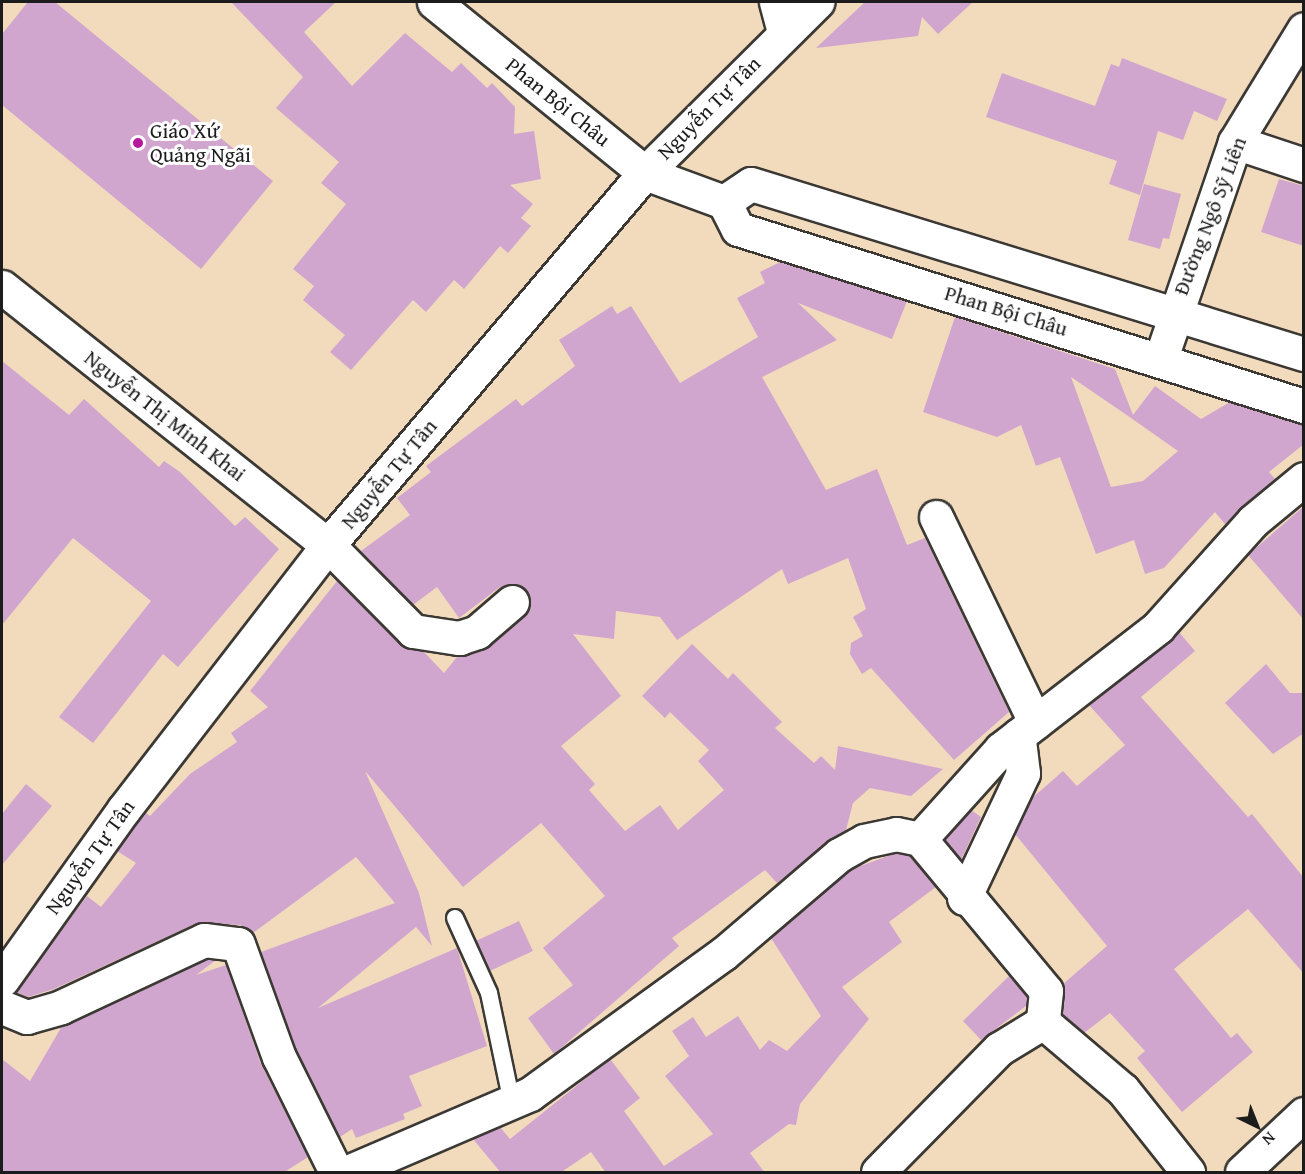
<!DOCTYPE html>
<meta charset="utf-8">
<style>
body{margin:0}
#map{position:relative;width:1305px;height:1174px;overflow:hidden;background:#f2dbbc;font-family:"Gentium Book Plus",serif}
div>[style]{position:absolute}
.building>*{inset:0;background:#d1a6ce;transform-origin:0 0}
.roads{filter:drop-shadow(2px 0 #3c3934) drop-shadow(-2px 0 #3c3934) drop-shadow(0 2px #3c3934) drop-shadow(0 -2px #3c3934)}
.lane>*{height:16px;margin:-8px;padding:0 8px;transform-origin:8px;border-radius:8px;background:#fff}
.street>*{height:33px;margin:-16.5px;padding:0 16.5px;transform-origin:16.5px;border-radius:16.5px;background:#fff}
.secondary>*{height:33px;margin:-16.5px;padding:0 16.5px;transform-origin:16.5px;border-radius:16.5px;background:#fff}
.dots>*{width:16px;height:16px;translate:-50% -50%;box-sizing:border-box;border:3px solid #fff;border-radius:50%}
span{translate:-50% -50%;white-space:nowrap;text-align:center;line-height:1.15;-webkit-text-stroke:6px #fff;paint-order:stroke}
.street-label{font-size:21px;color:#1c1c1c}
.poi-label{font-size:21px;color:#1c1c1c}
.left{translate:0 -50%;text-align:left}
.frame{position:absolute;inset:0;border:3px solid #1c1c1c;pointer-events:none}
.north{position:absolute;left:1227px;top:1096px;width:60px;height:60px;-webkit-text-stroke:4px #fff;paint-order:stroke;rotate:137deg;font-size:16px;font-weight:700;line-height:24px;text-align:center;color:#1c1c1c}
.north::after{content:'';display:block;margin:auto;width:21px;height:27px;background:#1c1c1c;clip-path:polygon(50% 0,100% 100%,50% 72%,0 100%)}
</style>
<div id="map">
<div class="building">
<i style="clip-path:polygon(28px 2px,55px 2px,273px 181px,201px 269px,2px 105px,2px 34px)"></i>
<i style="clip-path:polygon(231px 2px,336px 2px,304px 32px,352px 86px,405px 33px,452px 72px,461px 63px,487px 88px,492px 83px,515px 107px,514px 134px,534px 131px,541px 179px,510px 185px,533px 204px,521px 218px,531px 226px,508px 253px,500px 246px,464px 289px,454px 280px,426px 312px,413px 300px,351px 370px,330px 352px,345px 335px,303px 300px,314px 286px,293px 269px,346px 204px,321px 183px,339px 162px,276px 108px,303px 77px)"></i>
<i style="clip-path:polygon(865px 2px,973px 2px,938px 34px,922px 17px,918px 36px,816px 48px)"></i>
<i style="clip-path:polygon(1122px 58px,1227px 99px,1217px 121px,1194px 111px,1183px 140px,1158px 131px,1140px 195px,1109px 184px,1117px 161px,986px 117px,1002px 73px,1095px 106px,1111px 64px,1119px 67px)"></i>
<i style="clip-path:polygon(1279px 179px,1304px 186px,1304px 246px,1261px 232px)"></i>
<i style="clip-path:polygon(1144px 184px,1181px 194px,1169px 239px,1163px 238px,1160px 249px,1128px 240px)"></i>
<i style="clip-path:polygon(780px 262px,907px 301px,892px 339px,798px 303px,837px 340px,762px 377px,826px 490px,877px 469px,907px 545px,925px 538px,1009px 712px,954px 760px,871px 668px,862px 674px,850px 654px,851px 643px,863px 636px,853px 617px,866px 609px,848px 558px,788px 584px,782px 569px,677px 640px,660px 617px,616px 611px,614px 639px,573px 634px,621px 696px,561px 746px,595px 784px,589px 790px,625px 831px,660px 805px,678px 830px,724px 790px,698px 761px,709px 750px,670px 712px,665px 718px,642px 696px,692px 644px,728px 679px,733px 673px,782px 722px,775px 728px,814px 763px,821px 756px,835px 770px,838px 746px,943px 769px,911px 796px,870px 788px,853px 803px,846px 830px,777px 883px,765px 870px,672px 938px,679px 946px,554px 1054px,528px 1018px,573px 985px,543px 948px,605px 896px,541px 823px,463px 887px,365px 771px,419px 893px,432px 946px,416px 927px,318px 1008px,457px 948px,487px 1046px,409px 1076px,422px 1106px,403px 1114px,405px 1119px,356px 1138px,352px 1129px,340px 1137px,296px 1050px,261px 952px,395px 903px,356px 857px,253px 933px,240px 925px,197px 923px,54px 989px,28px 997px,16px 992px,87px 896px,101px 907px,136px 863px,117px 851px,145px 812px,150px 816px,190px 774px,237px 742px,231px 733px,268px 707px,250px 691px,337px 581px,400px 644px,423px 651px,444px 673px,457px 657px,489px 646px,525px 616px,530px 598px,518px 584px,500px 587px,459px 618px,437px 587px,413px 605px,361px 551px,410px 515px,397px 498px,431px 472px,426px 466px,516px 399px,522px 406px,575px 366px,559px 340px,612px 306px,617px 314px,631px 306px,680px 383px,758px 337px,737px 298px,765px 283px,760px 272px)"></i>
<i style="clip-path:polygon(evenodd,955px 317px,1115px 369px,1133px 415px,1155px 386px,1201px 419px,1230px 402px,1304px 424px,1304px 444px,1269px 472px,1275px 479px,1225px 524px,1215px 512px,1164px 568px,1145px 574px,1134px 540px,1096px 554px,1060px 457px,1036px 466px,1021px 425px,997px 437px,923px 412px,955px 317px,1071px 377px,1131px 418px,1178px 451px,1143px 481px,1111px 487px,1071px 377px)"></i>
<i style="clip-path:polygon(2px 361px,69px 415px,84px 399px,159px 467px,164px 461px,180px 472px,235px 526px,245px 517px,279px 549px,178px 667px,163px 654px,93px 743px,59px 717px,151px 601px,73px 538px,2px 625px)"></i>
<i style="clip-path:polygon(1304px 506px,1304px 620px,1248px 555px)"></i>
<i style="clip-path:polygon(1179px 632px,1195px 651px,1141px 697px,1248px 817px,1252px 814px,1304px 878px,1304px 974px,1248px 909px,1174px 969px,1231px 1038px,1237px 1033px,1253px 1052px,1182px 1112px,1137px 1058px,1145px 1051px,1110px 1013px,1084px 1033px,1063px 1014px,1063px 984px,1107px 946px,1015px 834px,1031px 799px,1063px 771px,1077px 786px,1125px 745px,1089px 705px)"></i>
<i style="clip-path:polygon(1266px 664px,1290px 693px,1304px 693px,1304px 733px,1273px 754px,1225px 703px)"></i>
<i style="clip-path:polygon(26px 784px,52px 806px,2px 865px,2px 814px)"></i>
<i style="clip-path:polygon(971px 810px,981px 817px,961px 860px,945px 840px)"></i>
<i style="clip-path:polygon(896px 853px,910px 856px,936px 887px,889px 922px,902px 942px,842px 987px,869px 1019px,800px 1104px,796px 1125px,789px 1124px,750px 1153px,765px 1173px,606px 1173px,591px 1152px,560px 1173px,501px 1173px,473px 1139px,500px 1127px,510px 1139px,610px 1059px,640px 1098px,624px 1111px,664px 1166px,713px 1134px,665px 1076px,689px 1056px,672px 1031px,693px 1017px,706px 1037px,738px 1016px,760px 1050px,769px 1040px,787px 1051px,821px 1016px,771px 938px,850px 870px)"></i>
<i style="left:519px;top:921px;width:33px;height:47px;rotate:65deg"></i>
<i style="clip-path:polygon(207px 959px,216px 960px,196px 975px,226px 965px,261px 1064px,308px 1157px,283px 1173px,2px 1173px,2px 1059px,30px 1081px,62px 1026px)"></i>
<i style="clip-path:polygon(1009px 976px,1027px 997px,1026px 1006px,981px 1040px,963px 1021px)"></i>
</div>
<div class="roads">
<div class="lane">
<i style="left:455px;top:918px;width:82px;rotate:65.6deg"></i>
<i style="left:489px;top:993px;width:112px;rotate:78.2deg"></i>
</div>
<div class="street">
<i style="left:776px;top:2px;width:31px;rotate:75deg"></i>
<i style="left:1235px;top:142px;width:73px;rotate:18.4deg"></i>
<i style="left:2px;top:287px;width:416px;rotate:38.4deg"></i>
<i style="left:328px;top:545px;width:121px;rotate:45.3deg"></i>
<i style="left:413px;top:631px;width:47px;rotate:8.7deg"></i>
<i style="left:459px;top:638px;width:19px;rotate:-18deg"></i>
<i style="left:477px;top:632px;width:46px;rotate:-40.6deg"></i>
<i style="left:936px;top:517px;width:228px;rotate:64.2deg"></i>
<i style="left:920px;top:839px;width:197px;rotate:50.3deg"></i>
<i style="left:1046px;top:991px;width:31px;rotate:96deg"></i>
<i style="left:964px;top:898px;width:138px;rotate:-64.7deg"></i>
<i style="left:1023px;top:773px;width:38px;rotate:-97deg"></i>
<i style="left:2px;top:1007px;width:27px;rotate:22deg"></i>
<i style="left:27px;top:1017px;width:35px;rotate:-16deg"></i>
<i style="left:61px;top:1007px;width:158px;rotate:-25.1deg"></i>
<i style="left:204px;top:940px;width:34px;rotate:7deg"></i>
<i style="left:238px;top:944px;width:120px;rotate:70.1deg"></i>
<i style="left:279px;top:1057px;width:128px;rotate:63.6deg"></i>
<i style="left:348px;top:1172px;width:198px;rotate:-23.2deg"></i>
<i style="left:530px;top:1094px;width:238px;rotate:-36deg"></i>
<i style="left:723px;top:954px;width:153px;rotate:-40.5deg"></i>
<i style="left:839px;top:855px;width:29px;rotate:-29deg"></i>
<i style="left:864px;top:841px;width:33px;rotate:-12deg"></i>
<i style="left:896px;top:834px;width:25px;rotate:12deg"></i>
<i style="left:920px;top:839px;width:121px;rotate:-48deg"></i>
<i style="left:1001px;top:749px;width:199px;rotate:-37.8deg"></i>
<i style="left:1158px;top:627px;width:142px;rotate:-48.1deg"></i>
<i style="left:1253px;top:521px;width:66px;rotate:-39.5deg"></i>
<i style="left:878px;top:1172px;width:173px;rotate:-45.5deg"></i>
<i style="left:999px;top:1049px;width:52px;rotate:-31.5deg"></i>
<i style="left:1043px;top:1022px;width:105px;rotate:40.4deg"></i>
<i style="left:1123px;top:1090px;width:105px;rotate:51.6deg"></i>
<i style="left:1242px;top:1172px;width:85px;rotate:-43.1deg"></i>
</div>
<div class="secondary">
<i style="left:434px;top:2px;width:272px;rotate:39deg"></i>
<i style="left:645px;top:173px;width:84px;rotate:20.2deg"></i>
<i style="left:724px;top:202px;width:30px;rotate:63deg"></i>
<i style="left:738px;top:229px;width:593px;rotate:17.37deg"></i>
<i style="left:724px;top:202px;width:32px;rotate:-34deg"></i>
<i style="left:751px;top:184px;width:579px;rotate:17.09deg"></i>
<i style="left:1161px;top:358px;width:228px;rotate:-71.1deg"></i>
<i style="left:1235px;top:142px;width:132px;rotate:-58.6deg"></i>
<i style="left:2px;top:980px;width:210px;rotate:-54.5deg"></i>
<i style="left:124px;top:809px;width:334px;rotate:-52.3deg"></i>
<i style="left:328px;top:545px;width:489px;rotate:-49.6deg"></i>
<i style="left:645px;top:173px;width:243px;rotate:-44.8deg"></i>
</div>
</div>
<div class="dots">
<i style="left:138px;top:143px;background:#b5179e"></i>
</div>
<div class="street-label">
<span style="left:558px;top:102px;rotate:39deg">Phan Bội Châu</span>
<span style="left:709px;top:108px;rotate:-45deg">Nguyễn Tự Tân</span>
<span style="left:1210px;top:216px;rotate:-69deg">Đường Ngô Sỹ Liên</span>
<span style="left:1006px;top:311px;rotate:17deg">Phan Bội Châu</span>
<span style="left:165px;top:416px;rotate:38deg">Nguyễn Thị Minh Khai</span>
<span style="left:389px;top:474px;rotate:-50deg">Nguyễn Tự Tân</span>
<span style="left:90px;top:857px;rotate:-54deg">Nguyễn Tự Tân</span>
</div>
<div class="poi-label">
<span class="left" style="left:150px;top:143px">Giáo Xứ<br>Quảng Ngãi</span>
</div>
<div class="frame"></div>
<div class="north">N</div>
</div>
